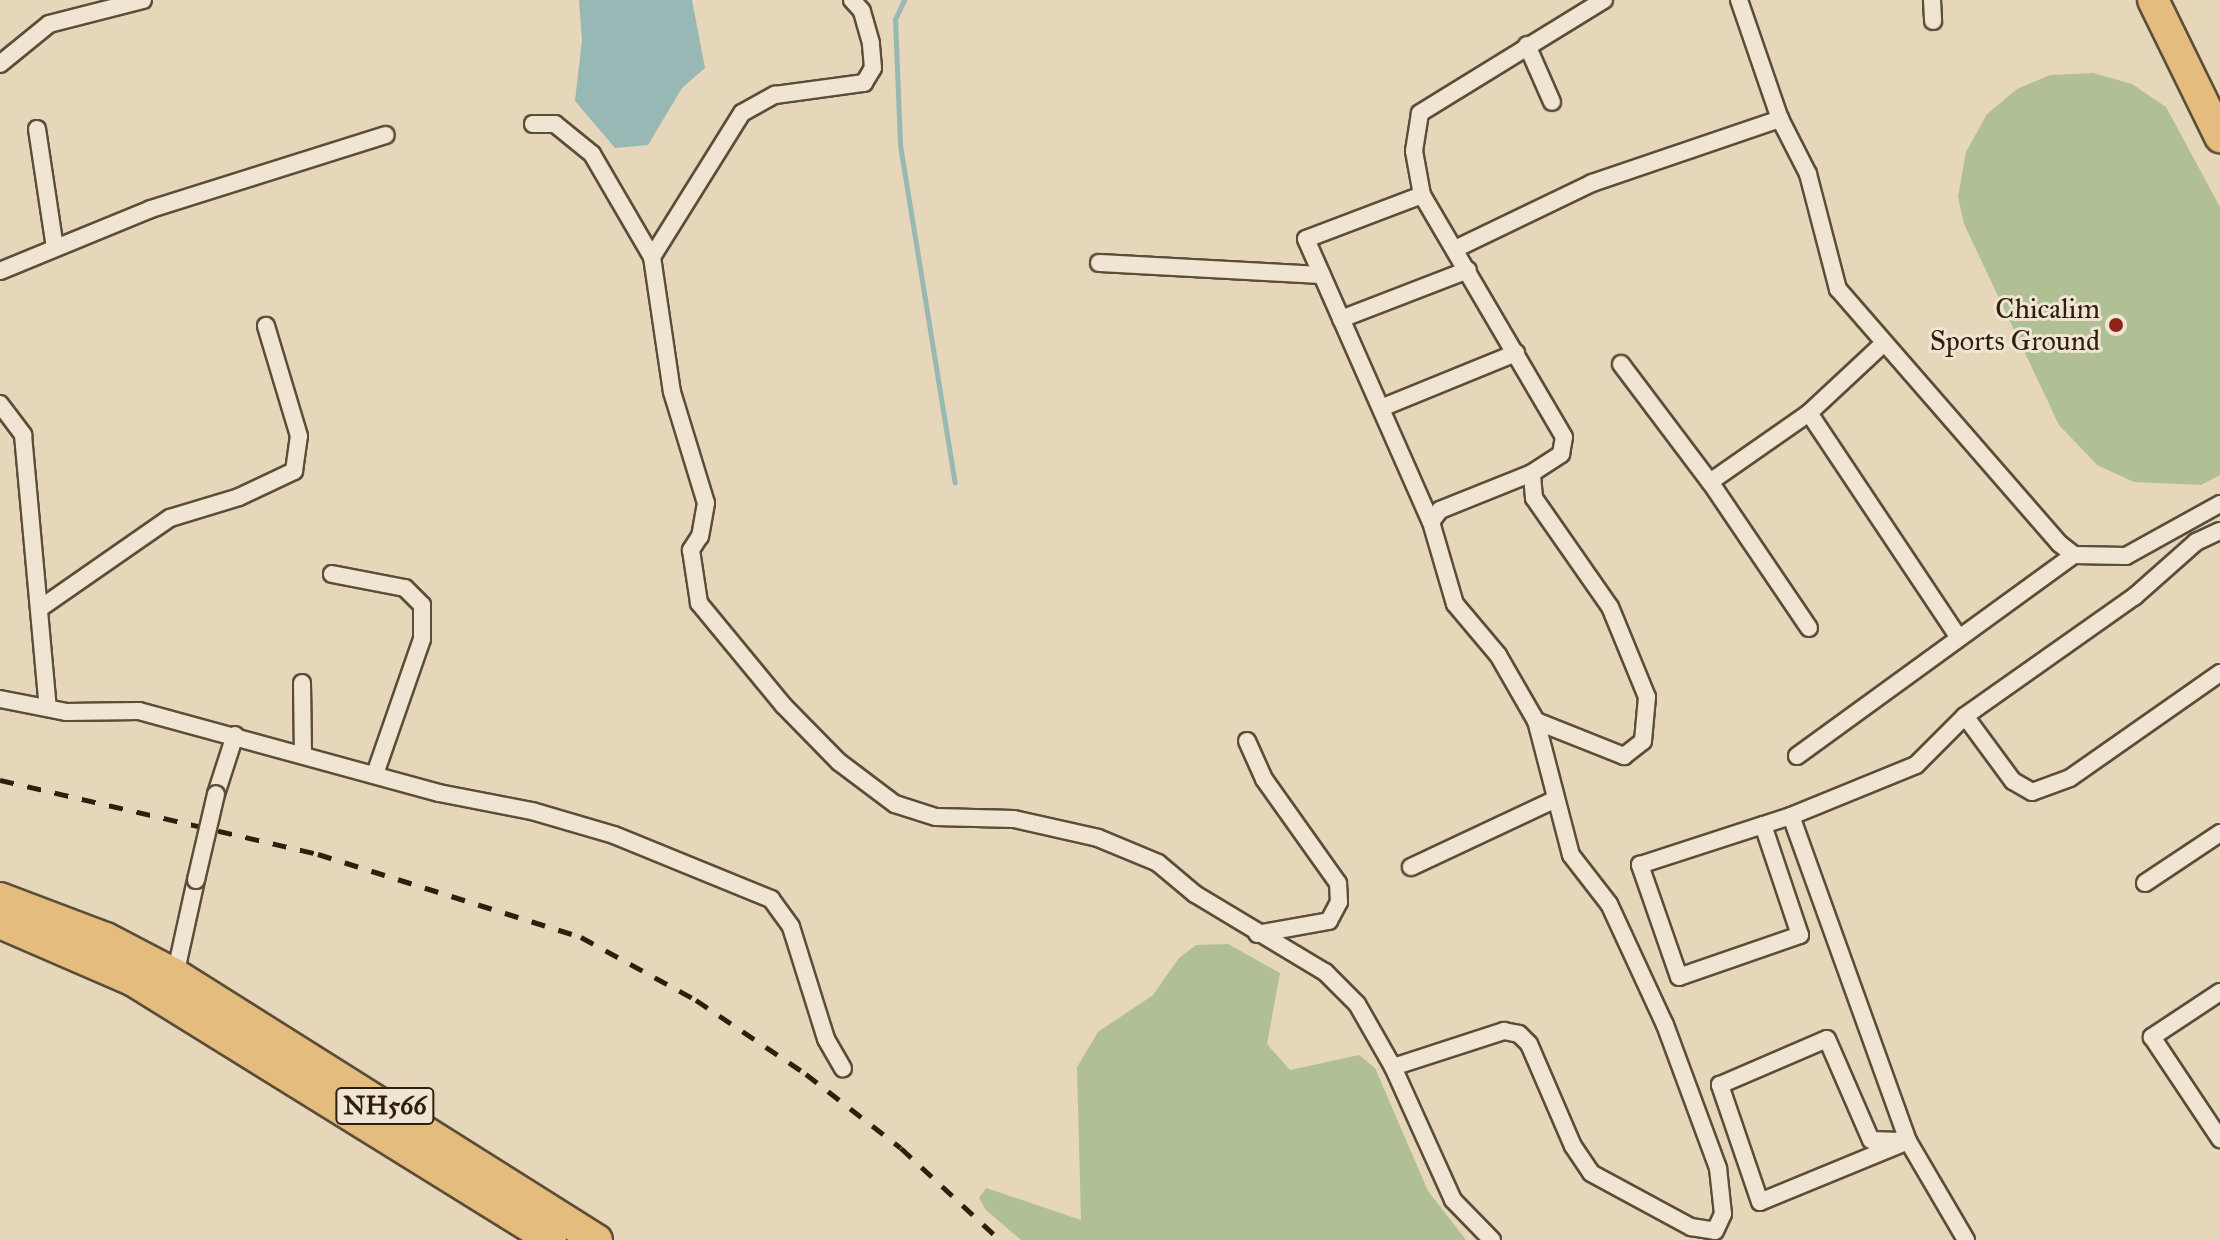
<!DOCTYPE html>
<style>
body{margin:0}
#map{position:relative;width:2220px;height:1240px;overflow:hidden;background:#e7d7ba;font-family:"IM FELL Great Primer",serif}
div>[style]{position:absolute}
.green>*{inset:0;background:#b0bf94}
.water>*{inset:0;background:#97b8b4}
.stream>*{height:5px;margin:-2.5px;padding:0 2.5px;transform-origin:2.5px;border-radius:2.5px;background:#97b8b4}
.roads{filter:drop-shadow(2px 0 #5c4d38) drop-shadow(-2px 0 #5c4d38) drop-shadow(0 2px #5c4d38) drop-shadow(0 -2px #5c4d38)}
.street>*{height:16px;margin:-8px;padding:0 8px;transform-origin:8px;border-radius:8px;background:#efe5d2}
.highway>*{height:30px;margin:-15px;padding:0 15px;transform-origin:15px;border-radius:15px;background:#e4bc7d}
.rail>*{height:5px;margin-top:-2.5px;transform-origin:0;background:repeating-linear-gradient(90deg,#2d1f0d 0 14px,transparent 0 28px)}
.bridges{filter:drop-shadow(2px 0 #5c4d38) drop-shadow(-2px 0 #5c4d38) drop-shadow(0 2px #5c4d38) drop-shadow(0 -2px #5c4d38)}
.street-bridge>*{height:16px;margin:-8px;padding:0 8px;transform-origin:8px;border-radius:8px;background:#efe5d2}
.dots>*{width:22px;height:22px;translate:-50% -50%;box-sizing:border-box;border:4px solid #efe5d2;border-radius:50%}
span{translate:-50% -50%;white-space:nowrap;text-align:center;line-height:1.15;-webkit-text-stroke:6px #efe5d2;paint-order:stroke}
.shield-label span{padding:2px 6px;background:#efe5d2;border:2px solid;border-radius:6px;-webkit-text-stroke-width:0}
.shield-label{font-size:26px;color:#2d1f0d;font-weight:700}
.poi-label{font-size:28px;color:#2d1f0d}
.right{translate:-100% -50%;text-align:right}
</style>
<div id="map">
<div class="green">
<i style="clip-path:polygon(2093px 73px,2132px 84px,2166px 107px,2220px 207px,2220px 475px,2201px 485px,2134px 482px,2097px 465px,2059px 425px,1964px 224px,1958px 197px,1966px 152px,1987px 114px,2017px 89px,2050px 75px)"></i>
<i style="clip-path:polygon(1228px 944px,1280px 973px,1267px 1044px,1290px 1070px,1359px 1055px,1375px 1068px,1428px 1191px,1466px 1240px,1021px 1240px,986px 1210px,979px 1198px,986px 1188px,1081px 1220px,1077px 1067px,1098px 1032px,1153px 995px,1179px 958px,1196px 945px)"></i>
</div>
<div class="water">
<i style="clip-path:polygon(579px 0,692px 0,705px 68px,682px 88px,648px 145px,615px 148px,575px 101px,582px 40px)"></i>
</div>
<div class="stream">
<i style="left:904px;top:0;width:21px;rotate:115deg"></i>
<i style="left:895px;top:19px;width:126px;rotate:87.7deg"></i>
<i style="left:900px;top:145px;width:342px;rotate:80.8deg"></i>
</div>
<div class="roads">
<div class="street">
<i style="left:1739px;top:0;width:126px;rotate:71deg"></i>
<i style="left:1780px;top:119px;width:62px;rotate:63deg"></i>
<i style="left:1808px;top:174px;width:119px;rotate:75.4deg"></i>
<i style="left:1838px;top:289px;width:338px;rotate:49deg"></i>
<i style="left:2060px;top:544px;width:18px;rotate:38deg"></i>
<i style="left:2074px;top:555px;width:52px;rotate:1.1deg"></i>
<i style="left:2126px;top:556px;width:107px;rotate:-29deg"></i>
<i style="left:1932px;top:0;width:21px;rotate:87deg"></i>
<i style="left:1527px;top:45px;width:62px;rotate:66.3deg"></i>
<i style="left:0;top:64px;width:63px;rotate:-39.2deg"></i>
<i style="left:49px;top:24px;width:97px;rotate:-14.3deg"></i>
<i style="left:533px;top:124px;width:22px"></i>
<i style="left:555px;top:124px;width:48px;rotate:39deg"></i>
<i style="left:592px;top:154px;width:119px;rotate:59.8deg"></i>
<i style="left:652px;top:257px;width:136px;rotate:81.6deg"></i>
<i style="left:672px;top:392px;width:116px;rotate:73deg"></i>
<i style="left:706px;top:503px;width:34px;rotate:100deg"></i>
<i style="left:700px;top:536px;width:17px;rotate:123deg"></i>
<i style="left:691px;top:550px;width:54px;rotate:81.4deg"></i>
<i style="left:699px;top:603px;width:132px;rotate:50.5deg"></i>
<i style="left:783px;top:705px;width:80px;rotate:45.5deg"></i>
<i style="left:839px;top:762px;width:70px;rotate:36.9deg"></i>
<i style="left:895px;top:804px;width:43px;rotate:17.6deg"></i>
<i style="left:936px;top:817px;width:78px;rotate:1.5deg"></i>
<i style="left:1014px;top:819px;width:86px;rotate:12.7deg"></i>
<i style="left:1098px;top:838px;width:65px;rotate:22.6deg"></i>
<i style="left:1158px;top:863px;width:48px;rotate:40deg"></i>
<i style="left:1195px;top:894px;width:152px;rotate:31deg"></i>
<i style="left:1325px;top:972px;width:45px;rotate:45deg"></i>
<i style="left:1357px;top:1004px;width:73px;rotate:60.3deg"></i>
<i style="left:1393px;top:1067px;width:117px;rotate:-18deg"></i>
<i style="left:1504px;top:1031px;width:15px;rotate:11deg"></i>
<i style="left:1519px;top:1034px;width:14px;rotate:45deg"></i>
<i style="left:1529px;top:1044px;width:111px;rotate:66.7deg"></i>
<i style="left:1573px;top:1146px;width:32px;rotate:56deg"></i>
<i style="left:1591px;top:1173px;width:114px;rotate:28.4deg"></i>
<i style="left:1691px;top:1227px;width:24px;rotate:9deg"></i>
<i style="left:1715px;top:1231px;width:19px;rotate:-65deg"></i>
<i style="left:1723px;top:1214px;width:46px;rotate:-96.2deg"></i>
<i style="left:1718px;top:1168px;width:153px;rotate:-110.3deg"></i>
<i style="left:1665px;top:1025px;width:133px;rotate:-114.8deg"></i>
<i style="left:1609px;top:904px;width:62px;rotate:-127.8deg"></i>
<i style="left:1571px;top:855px;width:138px;rotate:-104.6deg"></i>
<i style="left:1536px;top:721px;width:76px;rotate:-119.9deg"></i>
<i style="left:1498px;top:655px;width:67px;rotate:-130.1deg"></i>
<i style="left:1455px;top:604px;width:85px;rotate:-106.3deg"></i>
<i style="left:1431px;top:522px;width:15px;rotate:-53deg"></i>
<i style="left:1440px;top:510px;width:99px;rotate:-21.9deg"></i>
<i style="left:37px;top:129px;width:120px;rotate:81.4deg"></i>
<i style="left:1422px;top:195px;width:124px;rotate:159.2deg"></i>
<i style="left:1306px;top:239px;width:309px;rotate:66.2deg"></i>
<i style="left:1455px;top:249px;width:152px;rotate:-25.7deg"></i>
<i style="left:1592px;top:183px;width:199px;rotate:-18.8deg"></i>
<i style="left:652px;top:257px;width:170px;rotate:-58deg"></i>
<i style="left:742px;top:113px;width:38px;rotate:-29deg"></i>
<i style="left:775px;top:95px;width:90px;rotate:-7.7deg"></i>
<i style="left:864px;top:83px;width:17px;rotate:-59deg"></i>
<i style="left:873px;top:68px;width:25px;rotate:-95deg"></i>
<i style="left:871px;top:43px;width:33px;rotate:-106deg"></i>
<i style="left:862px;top:11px;width:15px;rotate:-132deg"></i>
<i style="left:1099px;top:263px;width:223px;rotate:3.1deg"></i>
<i style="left:0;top:271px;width:163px;rotate:-22.3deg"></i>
<i style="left:151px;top:209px;width:246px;rotate:-17.5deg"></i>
<i style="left:1341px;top:319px;width:136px;rotate:-21.1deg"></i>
<i style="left:1621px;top:364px;width:148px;rotate:53deg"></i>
<i style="left:0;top:404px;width:39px;rotate:53deg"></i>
<i style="left:23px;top:435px;width:274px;rotate:84.8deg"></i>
<i style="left:1381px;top:408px;width:146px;rotate:-22.2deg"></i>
<i style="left:1809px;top:413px;width:270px;rotate:56.3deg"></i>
<i style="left:332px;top:574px;width:74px;rotate:10.9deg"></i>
<i style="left:405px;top:588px;width:24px;rotate:45deg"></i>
<i style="left:422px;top:605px;width:34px;rotate:90deg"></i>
<i style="left:422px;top:639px;width:143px;rotate:109.2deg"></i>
<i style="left:39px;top:609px;width:160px;rotate:-34.8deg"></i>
<i style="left:170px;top:518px;width:72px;rotate:-16.9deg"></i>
<i style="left:239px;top:497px;width:61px;rotate:-25.3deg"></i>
<i style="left:294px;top:471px;width:35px;rotate:-82deg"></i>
<i style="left:299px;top:436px;width:115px;rotate:-106.7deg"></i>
<i style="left:1809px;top:628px;width:176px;rotate:-124.1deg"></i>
<i style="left:1710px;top:482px;width:121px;rotate:-34.9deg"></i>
<i style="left:1809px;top:413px;width:101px;rotate:-43deg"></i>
<i style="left:302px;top:683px;width:71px;rotate:89.2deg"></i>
<i style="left:0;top:699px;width:67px;rotate:11.1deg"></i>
<i style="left:66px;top:712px;width:73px;rotate:-0.8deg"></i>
<i style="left:139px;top:711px;width:311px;rotate:15.3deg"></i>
<i style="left:439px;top:793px;width:95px;rotate:11deg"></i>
<i style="left:532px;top:811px;width:85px;rotate:16.3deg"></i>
<i style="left:614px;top:835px;width:170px;rotate:22.2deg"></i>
<i style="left:771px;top:899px;width:34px;rotate:54deg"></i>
<i style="left:791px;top:927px;width:117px;rotate:72.6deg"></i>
<i style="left:826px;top:1039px;width:34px;rotate:60deg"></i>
<i style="left:1965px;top:716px;width:81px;rotate:53.6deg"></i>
<i style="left:2013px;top:781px;width:22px;rotate:30deg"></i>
<i style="left:2032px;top:792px;width:40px;rotate:-20.2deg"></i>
<i style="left:2070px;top:778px;width:183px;rotate:-35deg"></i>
<i style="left:1536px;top:721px;width:95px;rotate:21.7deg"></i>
<i style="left:1624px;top:756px;width:24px;rotate:-38deg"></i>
<i style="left:1643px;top:741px;width:44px;rotate:-84.8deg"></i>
<i style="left:1647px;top:697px;width:97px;rotate:-112.3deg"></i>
<i style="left:1610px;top:607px;width:133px;rotate:-124.9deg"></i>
<i style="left:1534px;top:498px;width:25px;rotate:-95deg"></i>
<i style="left:1532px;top:473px;width:35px;rotate:-33deg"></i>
<i style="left:1561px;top:454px;width:17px;rotate:-80deg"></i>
<i style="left:1564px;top:437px;width:281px;rotate:-120.4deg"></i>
<i style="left:1422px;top:195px;width:45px;rotate:-100.3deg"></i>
<i style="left:1414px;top:151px;width:38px;rotate:-81deg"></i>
<i style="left:1420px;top:113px;width:216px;rotate:-31.6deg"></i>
<i style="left:1247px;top:741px;width:42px;rotate:65.9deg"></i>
<i style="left:1264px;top:779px;width:128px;rotate:54.6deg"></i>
<i style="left:1338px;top:883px;width:19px;rotate:87deg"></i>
<i style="left:1339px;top:902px;width:21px;rotate:118deg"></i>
<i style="left:1329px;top:921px;width:73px;rotate:169.8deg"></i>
<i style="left:1797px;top:756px;width:342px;rotate:-36deg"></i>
<i style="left:216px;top:794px;width:62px;rotate:-72.1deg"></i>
<i style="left:1791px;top:816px;width:345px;rotate:70.2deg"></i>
<i style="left:1908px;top:1141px;width:115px;rotate:59.6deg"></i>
<i style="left:1763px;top:825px;width:116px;rotate:71.4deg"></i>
<i style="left:1800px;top:935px;width:128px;rotate:160.9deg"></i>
<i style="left:1679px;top:977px;width:119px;rotate:-109.2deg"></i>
<i style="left:1640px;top:865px;width:129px;rotate:-18deg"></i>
<i style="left:1763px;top:825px;width:29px;rotate:-18deg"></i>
<i style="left:1791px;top:816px;width:135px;rotate:-22.2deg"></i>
<i style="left:1916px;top:765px;width:69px;rotate:-45deg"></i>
<i style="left:1965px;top:716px;width:207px;rotate:-35.2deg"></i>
<i style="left:2134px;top:597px;width:83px;rotate:-41.6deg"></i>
<i style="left:2196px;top:542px;width:26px;rotate:-25deg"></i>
<i style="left:1411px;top:867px;width:158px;rotate:-25.1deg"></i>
<i style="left:2145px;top:883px;width:90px;rotate:-33.7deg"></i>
<i style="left:174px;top:980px;width:102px;rotate:-77.6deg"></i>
<i style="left:2220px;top:992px;width:82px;rotate:146.5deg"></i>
<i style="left:2152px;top:1037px;width:123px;rotate:56.3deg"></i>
<i style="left:1827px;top:1039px;width:110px;rotate:66.5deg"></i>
<i style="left:1871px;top:1140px;width:37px;rotate:2deg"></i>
<i style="left:1908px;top:1141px;width:160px;rotate:157.6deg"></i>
<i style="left:1760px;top:1202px;width:124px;rotate:-108.9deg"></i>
<i style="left:1720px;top:1085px;width:116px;rotate:-23.3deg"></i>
<i style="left:1393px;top:1067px;width:146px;rotate:65.7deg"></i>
<i style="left:1453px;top:1200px;width:56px;rotate:45.7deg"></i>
</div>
<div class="highway">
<i style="left:2153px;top:0;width:153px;rotate:63.9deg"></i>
<i style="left:0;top:898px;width:113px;rotate:20.7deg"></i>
<i style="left:106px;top:938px;width:76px;rotate:27.6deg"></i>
<i style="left:173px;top:973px;width:501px;rotate:32.2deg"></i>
<i style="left:0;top:923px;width:144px;rotate:23.4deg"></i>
<i style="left:132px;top:980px;width:493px;rotate:31.8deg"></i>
</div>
</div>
<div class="rail">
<i style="left:0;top:780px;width:326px;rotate:13.1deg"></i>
<i style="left:318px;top:854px;width:276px;rotate:17.5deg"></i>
<i style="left:581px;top:937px;width:131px;rotate:28.7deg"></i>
<i style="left:696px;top:1000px;width:133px;rotate:33.9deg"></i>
<i style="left:806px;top:1074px;width:120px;rotate:37.9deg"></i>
<i style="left:901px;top:1148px;width:135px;rotate:42.9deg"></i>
</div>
<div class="bridges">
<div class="street-bridge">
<i style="left:196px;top:880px;width:88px;rotate:-76.9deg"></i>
</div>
</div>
<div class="dots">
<i style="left:2116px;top:325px;background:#8f2418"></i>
</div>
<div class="shield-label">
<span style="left:385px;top:1106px">NH566</span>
</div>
<div class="poi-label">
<span class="right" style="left:2100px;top:325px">Chicalim<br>Sports Ground</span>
</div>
</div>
